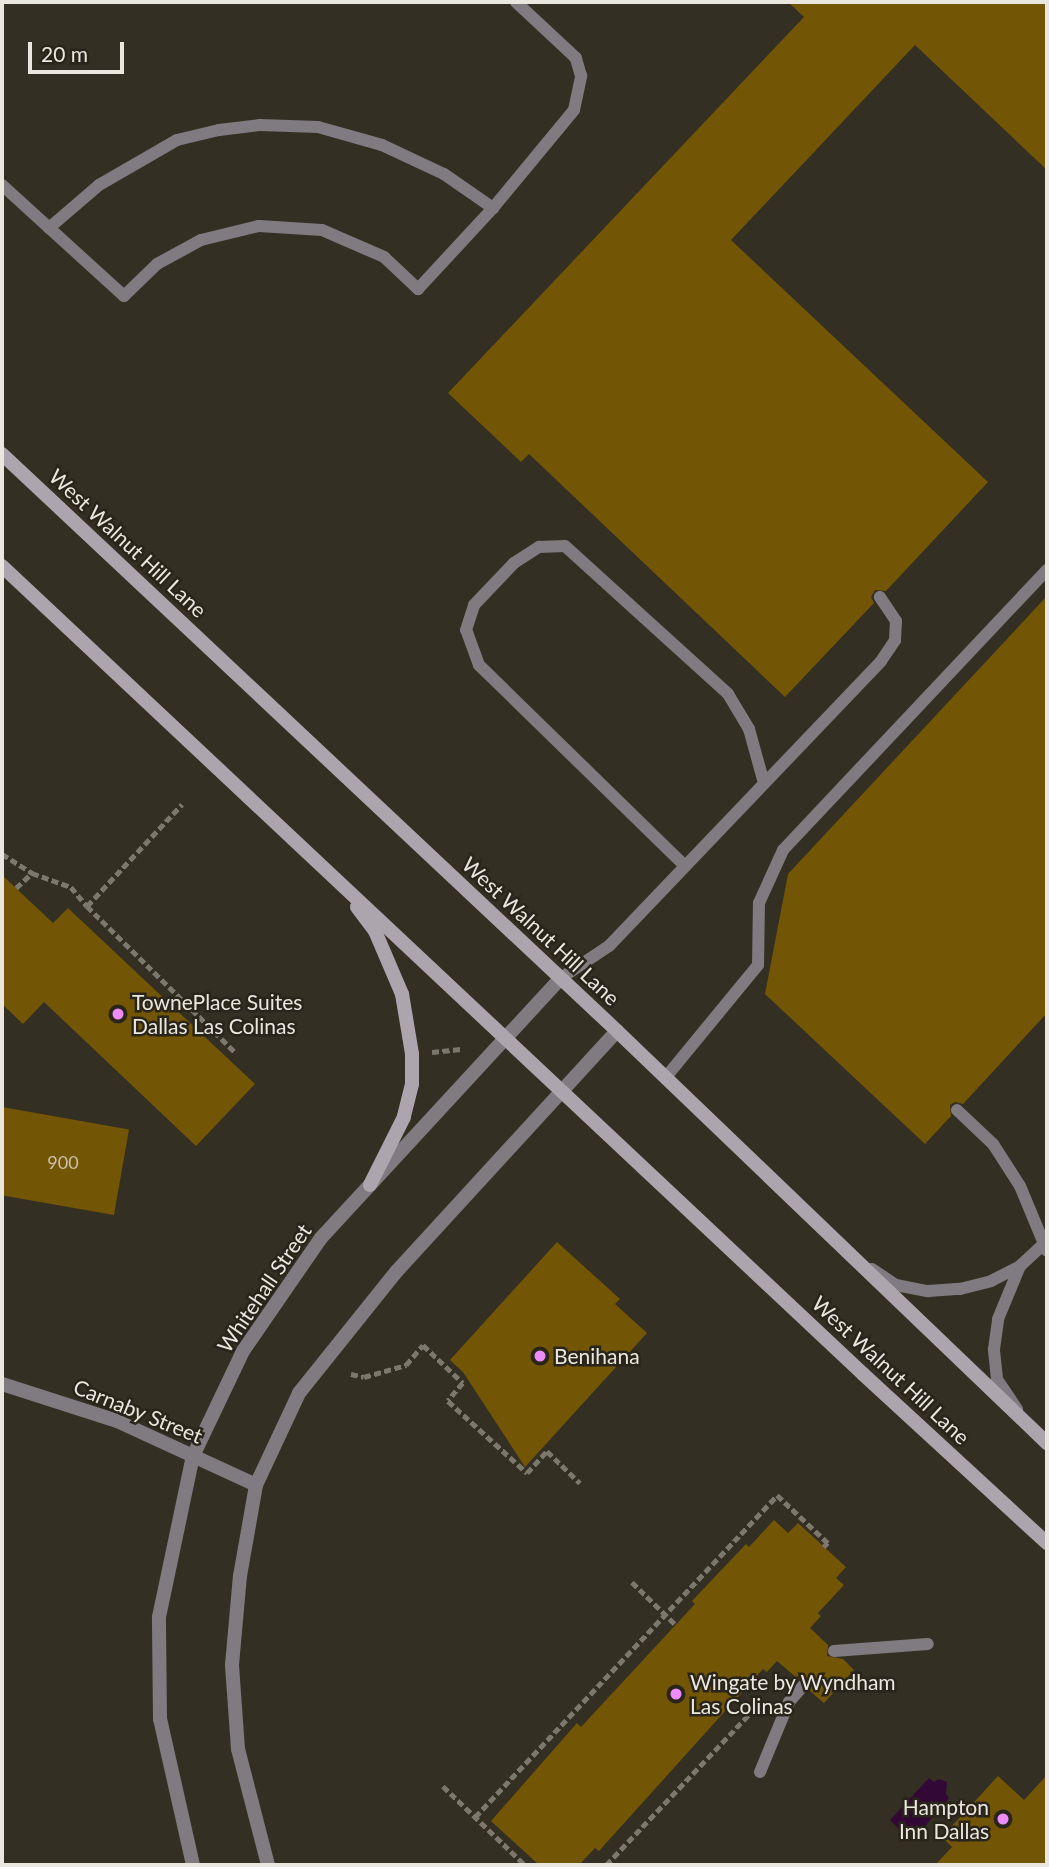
<!DOCTYPE html>
<style>
body{margin:0}
#map{position:relative;width:1049px;height:1867px;overflow:hidden;background:#342f23;font-family:Lato,sans-serif}
div>[style]{position:absolute}
.water>*{inset:0;background:#320837}
.building>*{inset:0;background:#725505;transform-origin:0 0}
.path>*{height:4.5px;margin-top:-2.25px;transform-origin:0;background:repeating-linear-gradient(90deg,#7c786d 0 7px,transparent 0 10.5px)}
.service>*{height:12px;margin:-6px;padding:0 6px;transform-origin:6px;border-radius:6px;background:#807b80}
.minor>*{height:14px;margin:-7px;padding:0 7px;transform-origin:7px;border-radius:7px;background:#807b80}
.tertiary>*{height:14px;margin:-7px;padding:0 7px;transform-origin:7px;border-radius:7px;background:#807b80}
.secondary>*{height:14px;margin:-7px;padding:0 7px;transform-origin:7px;border-radius:7px;background:#ada5ae}
.dots>*{width:19px;height:19px;translate:-50% -50%;box-sizing:border-box;border:4px solid #2a251a;border-radius:50%}
span{translate:-50% -50%;white-space:nowrap;text-align:center;line-height:1.15;-webkit-text-stroke:5px #2a251a;paint-order:stroke}
.number-label{font-size:18px;color:#ccc2a8}
.number-label span{-webkit-text-stroke-width:0}
.street-label{font-size:21px;color:#eae7df}
.poi-label{font-size:21px;color:#eae7df}
.left{translate:0 -50%;text-align:left}
.right{translate:-100% -50%;text-align:right}
.frame{position:absolute;inset:0;border:4px solid #eae7df;pointer-events:none}
.scale{position:absolute;left:28px;top:42px;width:96px;height:32px;box-sizing:border-box;border:4px solid #eae7df;border-top:0;padding-left:9px;font-size:21px;line-height:24px;white-space:nowrap;color:#eae7df;-webkit-text-stroke:5px #2a251a;paint-order:stroke}
</style>
<div id="map">
<div class="water">
<i style="clip-path:polygon(929px 1778px,934px 1782px,939px 1779px,947px 1782px,946px 1794px,949px 1798px,920px 1832px,901px 1831px,890px 1820px)"></i>
</div>
<div class="building">
<i style="clip-path:polygon(788px 2px,1047px 2px,1047px 170px,915px 45px,731px 240px,988px 482px,886px 591px,875px 590px,871px 597px,874px 603px,785px 697px,529px 454px,521px 462px,448px 393px,804px 17px)"></i>
<i style="clip-path:polygon(1047px 596px,1047px 1013px,963px 1104px,955px 1102px,950px 1105px,951px 1116px,925px 1144px,765px 994px,788px 874px)"></i>
<i style="clip-path:polygon(2px 875px,53px 923px,68px 908px,255px 1084px,196px 1146px,44px 1002px,23px 1024px,2px 1004px)"></i>
<i style="left:2px;top:1107px;width:129px;height:87px;rotate:10deg"></i>
<i style="clip-path:polygon(557px 1242px,620px 1299px,615px 1304px,647px 1333px,525px 1467px,463px 1372px,450px 1360px)"></i>
<i style="clip-path:polygon(774px 1520px,788px 1533px,798px 1523px,846px 1567px,836px 1578px,844px 1585px,818px 1613px,821px 1616px,810px 1628px,828px 1645px,827px 1656px,843px 1659px,854px 1670px,824px 1703px,810px 1691px,812px 1683px,809px 1678px,798px 1679px,777px 1661px,767px 1672px,763px 1669px,599px 1851px,595px 1848px,579px 1865px,539px 1865px,491px 1821px,577px 1723px,581px 1727px,695px 1604px,692px 1601px,746px 1544px,749px 1547px)"></i>
<i style="clip-path:polygon(1047px 1775px,1047px 1865px,935px 1865px,952px 1847px,942px 1837px,998px 1776px,1024px 1800px)"></i>
</div>
<div class="path">
<i style="left:2px;top:854px;width:36px;rotate:32deg"></i>
<i style="left:16px;top:888px;width:22px;rotate:-43deg"></i>
<i style="left:32px;top:873px;width:41px;rotate:19.7deg"></i>
<i style="left:71px;top:887px;width:25px;rotate:50deg"></i>
<i style="left:87px;top:906px;width:139px;rotate:-47deg"></i>
<i style="left:87px;top:906px;width:209px;rotate:44.6deg"></i>
<i style="left:432px;top:1052px;width:29px;rotate:-6deg"></i>
<i style="left:351px;top:1374px;width:13px;rotate:13deg"></i>
<i style="left:364px;top:1377px;width:44px;rotate:-15.9deg"></i>
<i style="left:406px;top:1365px;width:26px;rotate:-50deg"></i>
<i style="left:423px;top:1345px;width:55px;rotate:43.5deg"></i>
<i style="left:463px;top:1383px;width:23px;rotate:130deg"></i>
<i style="left:448px;top:1401px;width:107px;rotate:42.3deg"></i>
<i style="left:527px;top:1473px;width:30px;rotate:-48deg"></i>
<i style="left:547px;top:1451px;width:46px;rotate:44.1deg"></i>
<i style="left:632px;top:1582px;width:62px;rotate:44.3deg"></i>
<i style="left:443px;top:1786px;width:114px;rotate:43.9deg"></i>
<i style="left:475px;top:1817px;width:441px;rotate:-46.8deg"></i>
<i style="left:777px;top:1495px;width:70px;rotate:43.3deg"></i>
<i style="left:828px;top:1543px;width:6px;rotate:135deg"></i>
<i style="left:606px;top:1865px;width:221px;rotate:-46.5deg"></i>
<i style="left:758px;top:1705px;width:6px;rotate:-9deg"></i>
</div>
<div class="service">
<i style="left:2px;top:185px;width:165px;rotate:42.3deg"></i>
<i style="left:124px;top:296px;width:46px;rotate:-44.1deg"></i>
<i style="left:157px;top:264px;width:50px;rotate:-28.6deg"></i>
<i style="left:201px;top:240px;width:60px;rotate:-13.6deg"></i>
<i style="left:259px;top:226px;width:63px;rotate:3.6deg"></i>
<i style="left:322px;top:230px;width:68px;rotate:23.5deg"></i>
<i style="left:384px;top:257px;width:47px;rotate:43.3deg"></i>
<i style="left:418px;top:289px;width:110px;rotate:-47.2deg"></i>
<i style="left:493px;top:208px;width:127px;rotate:-50.4deg"></i>
<i style="left:574px;top:110px;width:35px;rotate:-78deg"></i>
<i style="left:581px;top:76px;width:19px;rotate:-106deg"></i>
<i style="left:576px;top:58px;width:82px;rotate:-137deg"></i>
<i style="left:49px;top:228px;width:66px;rotate:-40.7deg"></i>
<i style="left:99px;top:185px;width:90px;rotate:-30deg"></i>
<i style="left:177px;top:140px;width:43px;rotate:-13.4deg"></i>
<i style="left:219px;top:130px;width:41px;rotate:-7deg"></i>
<i style="left:260px;top:125px;width:58px;rotate:2deg"></i>
<i style="left:318px;top:127px;width:66px;rotate:15.7deg"></i>
<i style="left:382px;top:145px;width:68px;rotate:25.1deg"></i>
<i style="left:444px;top:174px;width:60px;rotate:34.8deg"></i>
<i style="left:685px;top:866px;width:288px;rotate:-135.7deg"></i>
<i style="left:479px;top:665px;width:37px;rotate:-110deg"></i>
<i style="left:466px;top:630px;width:26px;rotate:-72deg"></i>
<i style="left:474px;top:605px;width:58px;rotate:-46.4deg"></i>
<i style="left:514px;top:563px;width:30px;rotate:-33deg"></i>
<i style="left:539px;top:547px;width:26px;rotate:-2deg"></i>
<i style="left:565px;top:546px;width:220px;rotate:42.2deg"></i>
<i style="left:728px;top:694px;width:41px;rotate:59deg"></i>
<i style="left:749px;top:729px;width:56px;rotate:74.5deg"></i>
<i style="left:561px;top:978px;width:58px;rotate:-33.7deg"></i>
<i style="left:609px;top:946px;width:394px;rotate:-46.3deg"></i>
<i style="left:881px;top:661px;width:25px;rotate:-56deg"></i>
<i style="left:895px;top:640px;width:19px;rotate:-87deg"></i>
<i style="left:896px;top:621px;width:29px;rotate:-124deg"></i>
<i style="left:666px;top:1077px;width:145px;rotate:-50.6deg"></i>
<i style="left:758px;top:965px;width:62px;rotate:-89.1deg"></i>
<i style="left:759px;top:903px;width:58px;rotate:-65.6deg"></i>
<i style="left:783px;top:850px;width:385px;rotate:-46.7deg"></i>
<i style="left:957px;top:1110px;width:50px;rotate:43.4deg"></i>
<i style="left:993px;top:1144px;width:50px;rotate:57.3deg"></i>
<i style="left:1020px;top:1186px;width:70px;rotate:67.4deg"></i>
<i style="left:872px;top:1269px;width:29px;rotate:34deg"></i>
<i style="left:896px;top:1285px;width:33px;rotate:11deg"></i>
<i style="left:928px;top:1291px;width:32px;rotate:-4deg"></i>
<i style="left:960px;top:1289px;width:32px;rotate:-14deg"></i>
<i style="left:991px;top:1281px;width:33px;rotate:-27deg"></i>
<i style="left:1020px;top:1266px;width:37px;rotate:-43deg"></i>
<i style="left:1017px;top:1409px;width:36px;rotate:-124deg"></i>
<i style="left:997px;top:1379px;width:30px;rotate:-96deg"></i>
<i style="left:994px;top:1349px;width:30px;rotate:-82deg"></i>
<i style="left:998px;top:1319px;width:57px;rotate:-67.5deg"></i>
<i style="left:834px;top:1651px;width:94px;rotate:-4.3deg"></i>
<i style="left:760px;top:1772px;width:76px;rotate:-67.5deg"></i>
<i style="left:789px;top:1702px;width:23px;rotate:-49deg"></i>
</div>
<div class="minor">
<i style="left:2px;top:1384px;width:121px;rotate:17.8deg"></i>
<i style="left:117px;top:1421px;width:153px;rotate:24.7deg"></i>
</div>
<div class="tertiary">
<i style="left:193px;top:1865px;width:150px;rotate:-102.7deg"></i>
<i style="left:160px;top:1719px;width:102px;rotate:-90.6deg"></i>
<i style="left:159px;top:1617px;width:165px;rotate:-78.1deg"></i>
<i style="left:193px;top:1456px;width:116px;rotate:-64.5deg"></i>
<i style="left:243px;top:1351px;width:137px;rotate:-55.4deg"></i>
<i style="left:321px;top:1238px;width:354px;rotate:-47.3deg"></i>
<i style="left:268px;top:1865px;width:120px;rotate:-104.5deg"></i>
<i style="left:238px;top:1749px;width:84px;rotate:-94.1deg"></i>
<i style="left:232px;top:1665px;width:89px;rotate:-84.9deg"></i>
<i style="left:240px;top:1576px;width:92px;rotate:-80deg"></i>
<i style="left:256px;top:1485px;width:102px;rotate:-64.9deg"></i>
<i style="left:299px;top:1393px;width:155px;rotate:-51.3deg"></i>
<i style="left:396px;top:1272px;width:327px;rotate:-47.5deg"></i>
</div>
<div class="secondary">
<i style="left:2px;top:454px;width:843px;rotate:43.17deg"></i>
<i style="left:617px;top:1031px;width:596px;rotate:43.78deg"></i>
<i style="left:2px;top:566px;width:1181px;rotate:43.18deg"></i>
<i style="left:863px;top:1374px;width:250px;rotate:42.6deg"></i>
<i style="left:357px;top:907px;width:30px;rotate:53deg"></i>
<i style="left:375px;top:931px;width:69px;rotate:66.8deg"></i>
<i style="left:402px;top:994px;width:61px;rotate:80.5deg"></i>
<i style="left:412px;top:1054px;width:30px;rotate:90deg"></i>
<i style="left:412px;top:1084px;width:34px;rotate:104deg"></i>
<i style="left:404px;top:1117px;width:76px;rotate:116.6deg"></i>
</div>
<div class="dots">
<i style="left:118px;top:1014px;background:#ed8cf9"></i>
<i style="left:540px;top:1356px;background:#ed8cf9"></i>
<i style="left:676px;top:1694px;background:#ed8cf9"></i>
<i style="left:1003px;top:1819px;background:#ed8cf9"></i>
</div>
<div class="number-label">
<span style="left:63px;top:1162px">900</span>
</div>
<div class="street-label">
<span style="left:128px;top:543px;rotate:43deg">West Walnut Hill Lane</span>
<span style="left:541px;top:931px;rotate:43deg">West Walnut Hill Lane</span>
<span style="left:264px;top:1288px;rotate:-56deg">Whitehall Street</span>
<span style="left:891px;top:1370px;rotate:43deg">West Walnut Hill Lane</span>
<span style="left:138px;top:1411px;rotate:22deg">Carnaby Street</span>
</div>
<div class="poi-label">
<span class="left" style="left:132px;top:1014px">TownePlace Suites<br>Dallas Las Colinas</span>
<span class="left" style="left:554px;top:1356px">Benihana</span>
<span class="left" style="left:690px;top:1694px">Wingate by Wyndham<br>Las Colinas</span>
<span class="right" style="left:989px;top:1819px">Hampton<br>Inn Dallas</span>
</div>
<div class="frame"></div>
<div class="scale">20 m</div>
</div>
